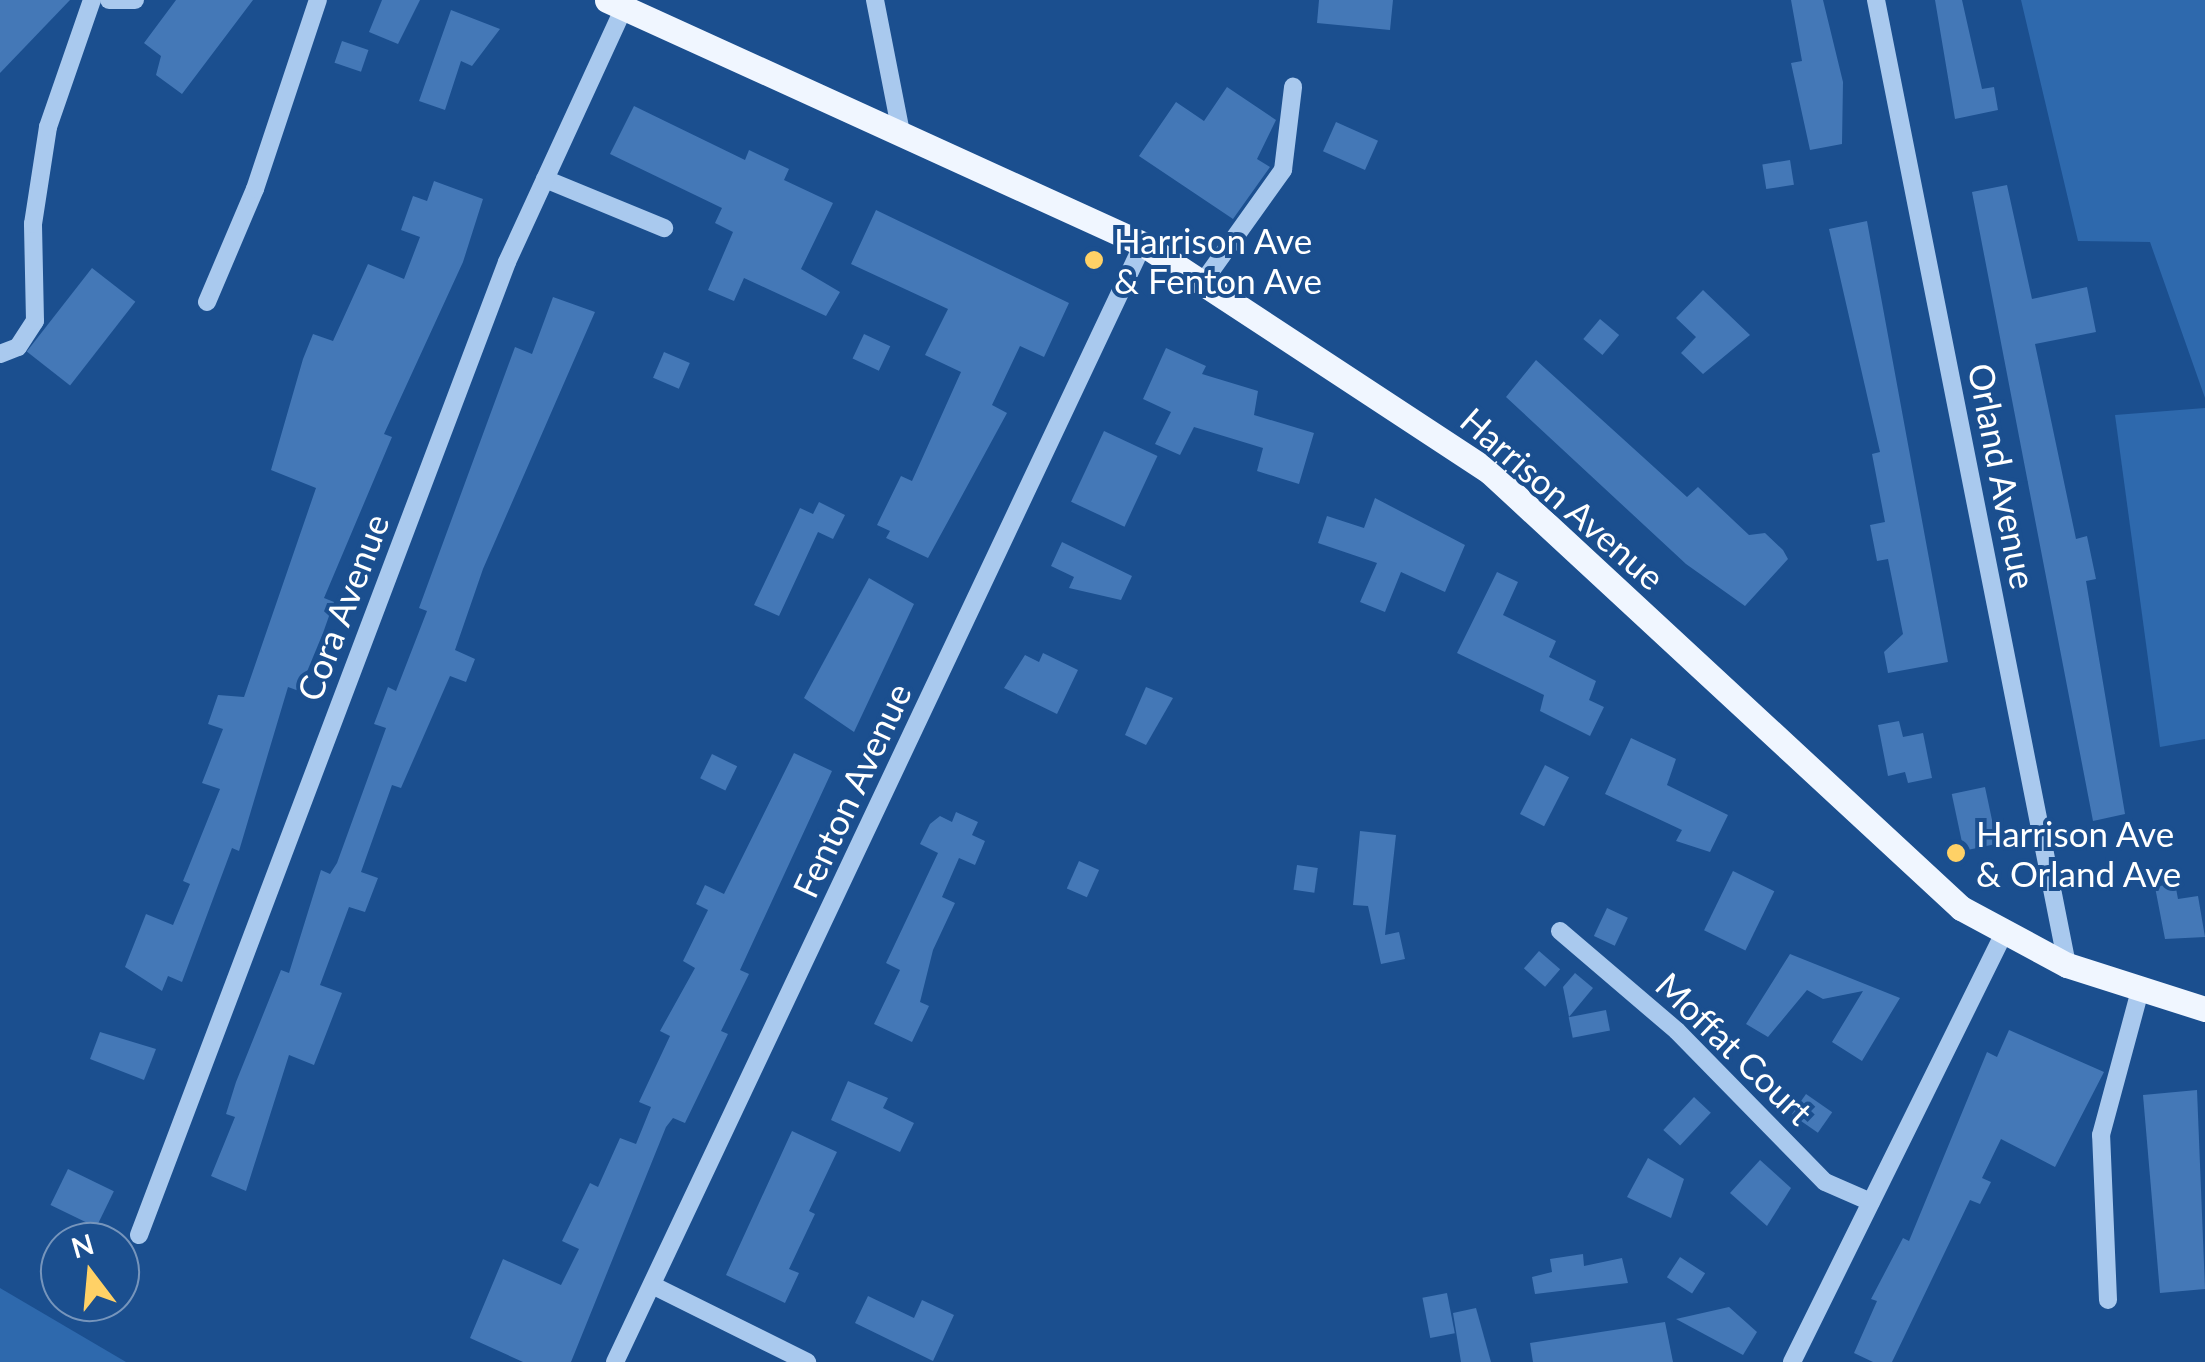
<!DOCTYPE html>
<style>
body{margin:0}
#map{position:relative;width:2205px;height:1362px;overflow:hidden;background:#1b4f8f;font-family:Lato,sans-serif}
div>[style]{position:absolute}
.green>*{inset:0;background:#2e69ad}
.building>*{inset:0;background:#4478b7;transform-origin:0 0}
.minor>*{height:18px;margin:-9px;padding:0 9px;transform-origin:9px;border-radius:9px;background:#a9c9ee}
.major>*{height:25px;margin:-12.5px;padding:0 12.5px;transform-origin:12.5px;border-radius:12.5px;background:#f0f6ff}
.dots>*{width:28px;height:28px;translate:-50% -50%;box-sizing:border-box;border:5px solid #1b4f8f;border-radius:50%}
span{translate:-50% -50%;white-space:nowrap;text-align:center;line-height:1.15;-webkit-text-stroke:8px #1b4f8f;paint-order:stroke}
.poi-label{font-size:35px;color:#fff}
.left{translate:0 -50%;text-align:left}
.street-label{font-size:35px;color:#fff}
.north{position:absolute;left:40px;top:1222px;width:100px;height:100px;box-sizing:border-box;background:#1b4f8f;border:2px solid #7695bc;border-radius:50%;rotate:344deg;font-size:28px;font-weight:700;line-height:40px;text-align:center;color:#fff}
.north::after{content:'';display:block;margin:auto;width:35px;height:45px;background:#ffd166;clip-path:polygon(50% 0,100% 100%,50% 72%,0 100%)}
</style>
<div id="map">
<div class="green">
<i style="clip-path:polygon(2021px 0,2205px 0,2205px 398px,2150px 242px,2078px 241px)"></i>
<i style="clip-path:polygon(2205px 408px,2205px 739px,2160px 747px,2115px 415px)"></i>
<i style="clip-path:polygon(0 1288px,126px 1362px,0 1362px)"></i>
</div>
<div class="building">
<i style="clip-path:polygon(0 0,70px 0,0 73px)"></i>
<i style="clip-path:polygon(176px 0,253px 0,182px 94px,156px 75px,161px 56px,144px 43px)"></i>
<i style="clip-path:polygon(382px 0,420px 0,398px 44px,369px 32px)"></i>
<i style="clip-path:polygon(1319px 0,1393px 0,1390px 30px,1317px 23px)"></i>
<i style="clip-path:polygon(1791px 0,1823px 0,1843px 82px,1842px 144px,1810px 150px,1791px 63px,1802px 61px)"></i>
<i style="clip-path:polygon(1935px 0,1962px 0,1982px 89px,1994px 87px,1998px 110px,1955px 119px)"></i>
<i style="clip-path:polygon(451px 10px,500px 29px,472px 66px,461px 61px,445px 110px,419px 101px)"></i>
<i style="left:342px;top:41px;width:28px;height:23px;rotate:19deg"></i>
<i style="clip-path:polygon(1227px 87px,1276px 120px,1257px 159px,1270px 167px,1233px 219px,1139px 156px,1176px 102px,1204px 121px)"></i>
<i style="clip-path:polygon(634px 106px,745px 160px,749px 150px,789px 169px,784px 180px,833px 203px,801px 269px,840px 292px,826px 316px,744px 278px,734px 301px,708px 290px,733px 232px,715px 223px,722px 208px,610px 154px)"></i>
<i style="left:1336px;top:122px;width:46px;height:32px;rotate:24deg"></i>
<i style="left:1790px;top:160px;width:25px;height:28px;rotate:81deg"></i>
<i style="clip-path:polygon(434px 181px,483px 199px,463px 262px,384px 434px,392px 437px,324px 598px,334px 602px,323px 633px,299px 691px,288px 687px,239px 851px,232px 848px,182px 982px,168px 976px,162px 991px,125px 967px,146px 914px,173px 925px,190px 884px,183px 881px,220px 789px,202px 783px,223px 729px,208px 724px,218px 695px,244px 697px,316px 488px,271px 470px,303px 359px,313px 334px,333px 341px,368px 264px,404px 279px,420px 237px,401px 230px,413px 196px,427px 201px)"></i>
<i style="clip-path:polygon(2007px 185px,2032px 299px,2087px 287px,2096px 332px,2035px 344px,2076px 539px,2087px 536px,2096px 579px,2086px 581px,2125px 814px,2093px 821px,1972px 192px)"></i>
<i style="clip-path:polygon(876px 210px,1069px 303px,1044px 357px,1020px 346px,992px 405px,1007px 413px,928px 558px,886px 538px,890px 531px,877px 525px,901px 476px,912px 481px,961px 372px,925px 355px,948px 309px,851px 264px)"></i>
<i style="clip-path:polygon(1867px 221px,1948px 662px,1888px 673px,1884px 652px,1903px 634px,1888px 559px,1877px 561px,1870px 525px,1885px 522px,1872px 454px,1880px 452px,1829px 229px)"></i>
<i style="left:92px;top:268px;width:55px;height:106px;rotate:38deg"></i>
<i style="clip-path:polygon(1703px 290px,1750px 335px,1703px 374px,1681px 353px,1696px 337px,1676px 318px)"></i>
<i style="clip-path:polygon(553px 297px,595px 312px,483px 569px,455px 650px,475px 659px,466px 682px,450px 676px,401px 788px,392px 785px,361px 872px,378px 878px,365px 912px,349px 907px,320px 985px,342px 993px,314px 1065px,289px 1055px,246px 1191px,211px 1176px,235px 1117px,226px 1114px,236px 1082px,281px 970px,289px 973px,321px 870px,330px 874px,337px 863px,386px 728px,374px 724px,388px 687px,396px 691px,427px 611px,419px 608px,515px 347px,532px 354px)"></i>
<i style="left:1600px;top:319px;width:25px;height:26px;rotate:40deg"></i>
<i style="left:864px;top:334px;width:29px;height:27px;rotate:25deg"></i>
<i style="clip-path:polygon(1166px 348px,1206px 366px,1202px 374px,1258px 391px,1254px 415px,1314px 433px,1299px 484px,1257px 471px,1263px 448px,1194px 427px,1180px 455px,1155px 444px,1171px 412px,1143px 399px)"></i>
<i style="left:664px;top:352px;width:28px;height:28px;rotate:23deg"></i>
<i style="clip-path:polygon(1536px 360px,1687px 497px,1698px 487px,1749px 535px,1765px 533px,1783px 550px,1788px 559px,1745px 606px,1686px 564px,1506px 397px)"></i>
<i style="left:1104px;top:431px;width:59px;height:78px;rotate:25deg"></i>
<i style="clip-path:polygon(1375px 498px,1465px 545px,1445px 592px,1401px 572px,1385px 612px,1360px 602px,1377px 563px,1318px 543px,1327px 516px,1364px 528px)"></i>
<i style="clip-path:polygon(819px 502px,845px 515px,833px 539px,818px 532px,779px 616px,754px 605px,800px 508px,813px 514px)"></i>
<i style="clip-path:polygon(1062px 542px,1132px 576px,1121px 600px,1069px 588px,1074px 577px,1051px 566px)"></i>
<i style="clip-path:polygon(1497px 572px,1518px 582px,1503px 615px,1556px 641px,1549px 657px,1596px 681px,1589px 700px,1604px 707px,1590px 736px,1540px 711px,1544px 695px,1457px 653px)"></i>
<i style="clip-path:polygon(869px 578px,914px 604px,854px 732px,804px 698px)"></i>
<i style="clip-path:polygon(1043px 653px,1078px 670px,1057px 714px,1004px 688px,1025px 655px,1039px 662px)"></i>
<i style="clip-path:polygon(1146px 687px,1173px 698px,1146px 745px,1125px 735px)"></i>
<i style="clip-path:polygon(1899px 721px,1903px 737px,1923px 733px,1932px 778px,1908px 783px,1905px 772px,1888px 776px,1878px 725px)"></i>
<i style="clip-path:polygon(1631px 738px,1676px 759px,1667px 785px,1728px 815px,1710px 852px,1676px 841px,1682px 830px,1605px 794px)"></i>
<i style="clip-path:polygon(794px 753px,832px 771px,740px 970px,749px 974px,721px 1031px,728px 1034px,685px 1123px,673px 1118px,666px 1127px,571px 1362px,523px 1362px,470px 1338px,503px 1259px,561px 1285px,579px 1249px,562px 1241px,590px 1183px,598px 1187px,620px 1138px,636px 1144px,651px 1107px,639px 1102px,670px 1036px,660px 1031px,695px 968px,683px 961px,708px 910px,696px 904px,705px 885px,724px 894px)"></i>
<i style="left:712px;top:754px;width:28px;height:27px;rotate:26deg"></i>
<i style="left:1545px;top:765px;width:27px;height:55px;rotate:27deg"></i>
<i style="left:1985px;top:787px;width:58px;height:34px;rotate:78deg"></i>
<i style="clip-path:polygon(956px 812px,978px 822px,972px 835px,985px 841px,975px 865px,959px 858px,942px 897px,955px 903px,933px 950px,920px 1002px,929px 1006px,912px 1042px,874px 1024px,900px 970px,886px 963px,938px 853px,920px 844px,930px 824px,940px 816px,952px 822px)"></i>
<i style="clip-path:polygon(1360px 831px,1396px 835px,1385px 935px,1399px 932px,1405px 959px,1381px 964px,1368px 906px,1353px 905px)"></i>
<i style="left:1079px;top:861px;width:22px;height:30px;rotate:24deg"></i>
<i style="left:1297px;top:865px;width:21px;height:25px;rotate:8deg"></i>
<i style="left:1733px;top:871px;width:46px;height:66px;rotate:26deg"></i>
<i style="clip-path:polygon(2175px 883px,2178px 899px,2198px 896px,2205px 937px,2165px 939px,2155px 887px)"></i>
<i style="left:1607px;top:908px;width:23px;height:31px;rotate:25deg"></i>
<i style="left:1539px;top:951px;width:28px;height:23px;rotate:41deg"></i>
<i style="clip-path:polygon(1790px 954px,1900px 998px,1862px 1061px,1832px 1042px,1863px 991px,1823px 999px,1807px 990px,1768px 1037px,1746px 1024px)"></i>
<i style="clip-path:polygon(1575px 973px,1593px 988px,1569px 1017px,1563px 987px)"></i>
<i style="left:1606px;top:1010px;width:21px;height:38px;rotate:79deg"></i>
<i style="clip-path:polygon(2009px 1030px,2104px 1072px,2055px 1167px,2001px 1139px,1982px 1178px,1991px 1182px,1980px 1204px,1970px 1200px,1892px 1362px,1873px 1362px,1854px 1353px,1877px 1301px,1871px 1299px,1903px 1238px,1909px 1241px,1987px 1052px,1997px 1057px)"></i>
<i style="clip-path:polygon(100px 1032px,156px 1049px,144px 1080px,90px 1059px)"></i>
<i style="clip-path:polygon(848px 1081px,888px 1098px,883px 1108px,914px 1123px,900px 1152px,831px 1120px)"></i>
<i style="clip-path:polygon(2197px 1090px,2205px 1289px,2160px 1293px,2143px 1095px)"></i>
<i style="left:1806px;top:1094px;width:32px;height:25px;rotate:35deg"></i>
<i style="left:1694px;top:1097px;width:23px;height:45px;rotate:43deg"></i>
<i style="clip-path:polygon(792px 1131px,837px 1152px,809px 1211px,815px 1214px,789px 1269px,799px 1273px,785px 1303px,726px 1275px)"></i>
<i style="clip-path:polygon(1648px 1158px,1684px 1179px,1671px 1218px,1627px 1197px)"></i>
<i style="clip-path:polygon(1760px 1160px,1791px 1188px,1767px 1226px,1730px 1193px)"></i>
<i style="left:68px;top:1169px;width:51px;height:40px;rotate:26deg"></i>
<i style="clip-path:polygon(1583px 1254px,1584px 1266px,1622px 1258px,1628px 1283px,1535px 1294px,1532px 1277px,1552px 1272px,1550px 1259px)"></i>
<i style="left:1680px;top:1257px;width:30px;height:24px;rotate:33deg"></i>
<i style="left:1447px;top:1293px;width:41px;height:25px;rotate:79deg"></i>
<i style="clip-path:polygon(868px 1296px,914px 1318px,922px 1300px,954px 1315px,933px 1361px,855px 1323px)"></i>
<i style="clip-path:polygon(1729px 1307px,1757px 1332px,1743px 1355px,1676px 1319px)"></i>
<i style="clip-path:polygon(1476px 1308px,1491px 1362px,1461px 1362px,1453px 1313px)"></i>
<i style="clip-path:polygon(1665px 1322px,1673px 1362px,1533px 1362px,1530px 1343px)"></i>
</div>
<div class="minor">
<i style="left:109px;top:0;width:26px"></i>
<i style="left:875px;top:0;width:136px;rotate:78.9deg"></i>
<i style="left:1876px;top:0;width:984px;rotate:78.8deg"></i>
<i style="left:545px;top:179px;width:129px;rotate:22.4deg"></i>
<i style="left:1203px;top:282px;width:138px;rotate:-54.5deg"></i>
<i style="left:1283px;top:170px;width:84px;rotate:-83.1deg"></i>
<i style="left:207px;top:302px;width:123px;rotate:-67deg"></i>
<i style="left:255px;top:189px;width:199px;rotate:-71.6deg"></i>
<i style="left:0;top:354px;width:19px;rotate:-21deg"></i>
<i style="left:18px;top:347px;width:31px;rotate:-57deg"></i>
<i style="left:35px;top:321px;width:97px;rotate:-91.2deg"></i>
<i style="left:33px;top:224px;width:98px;rotate:-81.2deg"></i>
<i style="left:48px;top:127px;width:134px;rotate:-70.9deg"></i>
<i style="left:1560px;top:931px;width:154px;rotate:40.5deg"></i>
<i style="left:1677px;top:1031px;width:211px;rotate:45.6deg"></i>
<i style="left:1825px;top:1182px;width:50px;rotate:23.5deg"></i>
<i style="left:139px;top:1235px;width:1040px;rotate:-69.28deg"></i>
<i style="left:507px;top:262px;width:277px;rotate:-65.3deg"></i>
<i style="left:654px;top:1286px;width:171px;rotate:26.4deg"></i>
<i style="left:2108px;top:1300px;width:165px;rotate:-92.4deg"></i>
<i style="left:2101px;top:1135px;width:150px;rotate:-74.9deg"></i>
<i style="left:615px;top:1362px;width:1236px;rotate:-64.72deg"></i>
<i style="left:1792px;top:1362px;width:476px;rotate:-63.7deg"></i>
</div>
<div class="major">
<i style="left:607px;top:0;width:589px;rotate:24.48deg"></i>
<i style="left:1143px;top:244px;width:415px;rotate:33.3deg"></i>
<i style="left:1490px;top:472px;width:642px;rotate:42.79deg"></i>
<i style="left:1961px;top:908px;width:120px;rotate:28.3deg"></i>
<i style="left:2067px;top:965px;width:145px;rotate:17.7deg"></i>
</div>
<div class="dots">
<i style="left:1094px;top:260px;background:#ffd166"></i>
<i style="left:1956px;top:853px;background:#ffd166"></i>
</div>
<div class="poi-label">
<span class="left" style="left:1114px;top:260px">Harrison Ave<br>&amp; Fenton Ave</span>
<span class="left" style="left:1976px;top:853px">Harrison Ave<br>&amp; Orland Ave</span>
</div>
<div class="street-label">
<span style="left:2003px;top:476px;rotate:79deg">Orland Avenue</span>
<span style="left:1563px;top:498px;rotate:41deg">Harrison Avenue</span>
<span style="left:342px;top:607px;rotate:-69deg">Cora Avenue</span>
<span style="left:851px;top:790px;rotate:-65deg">Fenton Avenue</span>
<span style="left:1735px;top:1048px;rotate:44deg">Moffat Court</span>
</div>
<div class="north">N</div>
</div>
